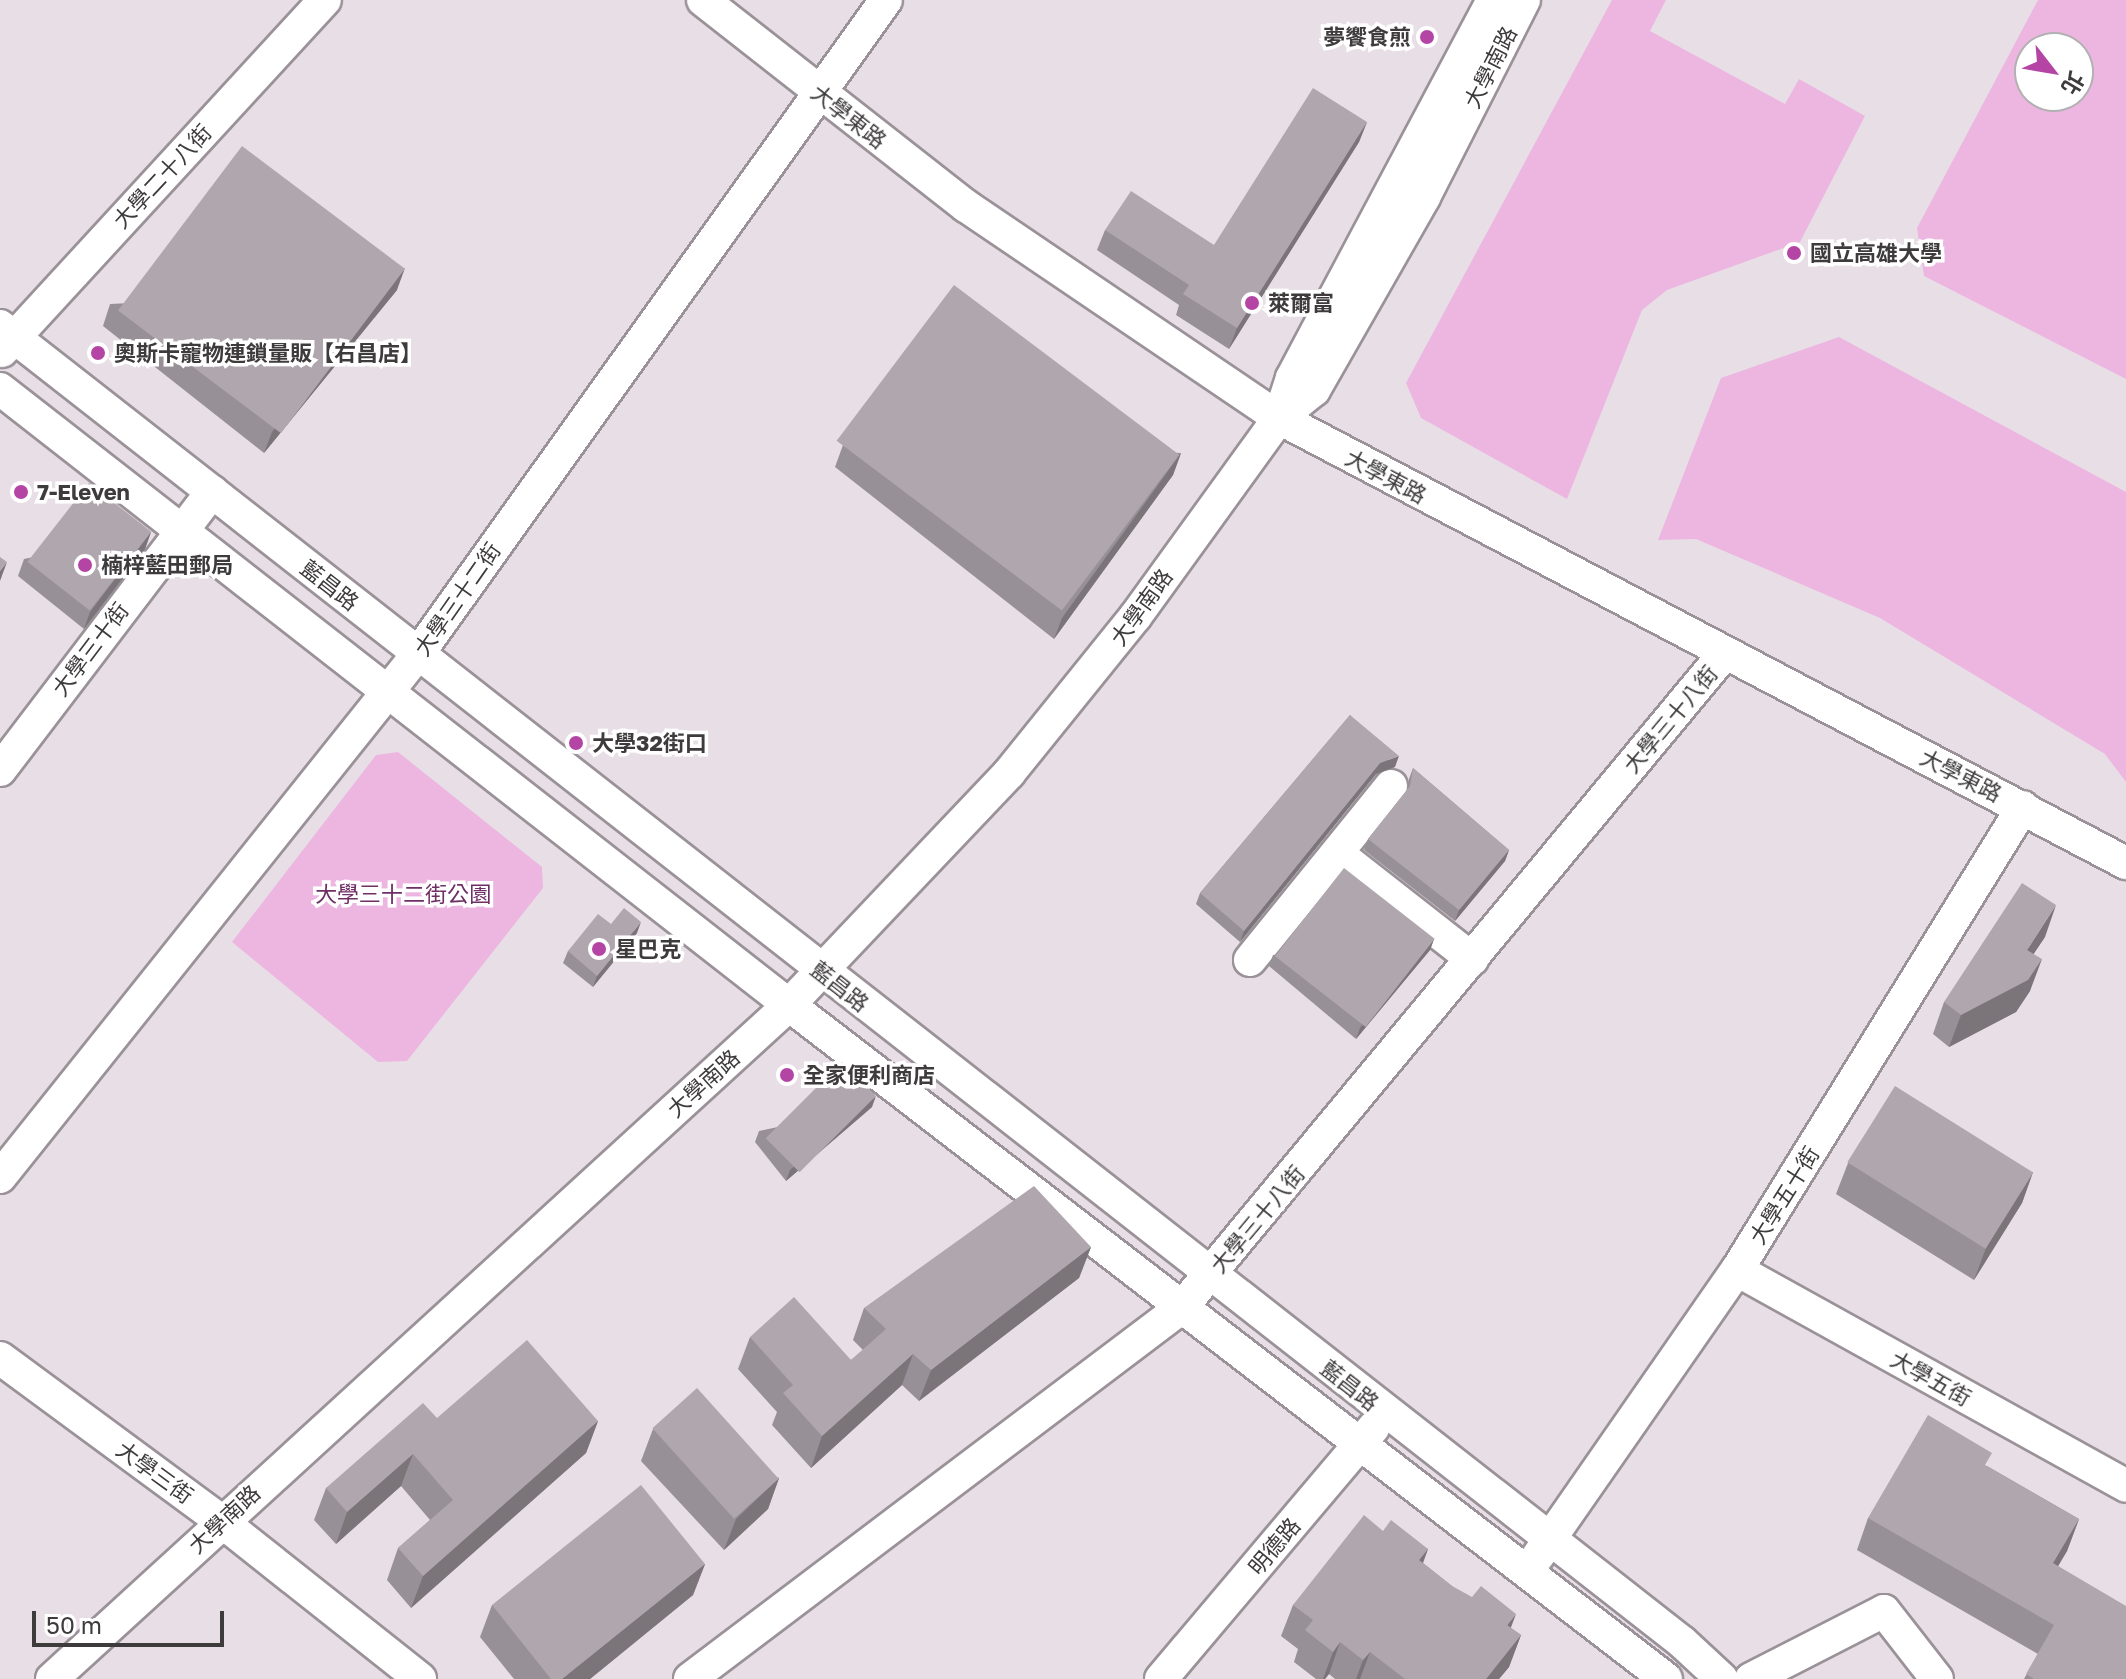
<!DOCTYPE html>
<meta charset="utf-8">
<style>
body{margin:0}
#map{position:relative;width:2126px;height:1679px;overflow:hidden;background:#e8dfe6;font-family:"Golos Text","Noto Sans TC",sans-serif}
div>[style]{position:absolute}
.green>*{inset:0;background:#ecb6e1}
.roads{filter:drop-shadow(2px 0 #9a9298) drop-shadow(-2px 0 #9a9298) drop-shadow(0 2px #9a9298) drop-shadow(0 -2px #9a9298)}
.minor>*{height:32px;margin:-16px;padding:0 16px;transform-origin:16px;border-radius:16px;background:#fff}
.wall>*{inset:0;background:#979096}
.shaded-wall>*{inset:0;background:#7b757a}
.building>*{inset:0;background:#b0a7ae;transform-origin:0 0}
.dots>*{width:22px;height:22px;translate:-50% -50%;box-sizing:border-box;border:4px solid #fff;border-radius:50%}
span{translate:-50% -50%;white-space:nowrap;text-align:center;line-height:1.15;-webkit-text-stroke:7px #fff;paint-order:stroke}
.poi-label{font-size:22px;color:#3e3b3d;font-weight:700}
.right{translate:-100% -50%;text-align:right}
.left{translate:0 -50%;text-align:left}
.street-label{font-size:22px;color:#3e3b3d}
.park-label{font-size:22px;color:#6f2e65}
.north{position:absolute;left:2014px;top:32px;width:80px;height:80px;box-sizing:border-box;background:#fff;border:2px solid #b2b1b1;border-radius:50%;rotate:121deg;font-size:22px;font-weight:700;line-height:32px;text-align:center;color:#3e3b3d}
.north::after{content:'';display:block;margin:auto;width:28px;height:36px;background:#b445a4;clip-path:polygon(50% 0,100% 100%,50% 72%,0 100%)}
.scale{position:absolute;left:32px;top:1611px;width:192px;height:36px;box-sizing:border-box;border:4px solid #3e3b3d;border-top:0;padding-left:10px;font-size:24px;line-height:28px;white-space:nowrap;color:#3e3b3d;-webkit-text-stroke:6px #fff;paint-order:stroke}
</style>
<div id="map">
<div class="green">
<i style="clip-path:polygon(1612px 0,1666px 0,1650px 31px,1785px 104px,1799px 79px,1865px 116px,1800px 242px,1667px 290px,1642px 310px,1567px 499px,1421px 418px,1406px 383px)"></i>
<i style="clip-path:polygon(evenodd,2038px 0,2126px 0,2126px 379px,1924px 276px,1917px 228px,2038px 0,2030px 48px,2078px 48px,2078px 96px,2030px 96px,2030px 48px)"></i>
<i style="clip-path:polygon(1839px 337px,2126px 492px,2126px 782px,2105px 754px,1880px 618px,1696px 539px,1658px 540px,1721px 378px)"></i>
<i style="clip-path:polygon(398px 752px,542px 867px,543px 888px,407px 1061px,378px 1062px,232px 942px,376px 755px)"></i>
</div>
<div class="roads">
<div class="minor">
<i style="left:703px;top:0;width:334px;rotate:38.1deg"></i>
<i style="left:966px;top:206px;width:378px;rotate:34.1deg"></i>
<i style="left:1279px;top:418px;width:957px;rotate:27.72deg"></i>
<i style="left:0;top:326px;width:2136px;rotate:38.04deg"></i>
<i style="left:1682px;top:1642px;width:54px;rotate:42.8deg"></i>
<i style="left:2px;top:351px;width:477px;rotate:-47.4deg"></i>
<i style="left:0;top:389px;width:1001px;rotate:37.98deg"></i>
<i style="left:789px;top:1005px;width:1106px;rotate:37.54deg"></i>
<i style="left:1279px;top:418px;width:42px;rotate:-72deg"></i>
<i style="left:1292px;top:378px;width:428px;rotate:-62deg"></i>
<i style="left:0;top:770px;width:350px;rotate:-52.7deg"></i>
<i style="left:1337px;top:853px;width:172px;rotate:38.1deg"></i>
<i style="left:1250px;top:960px;width:224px;rotate:-51deg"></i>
<i style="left:0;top:1177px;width:670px;rotate:-51.37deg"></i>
<i style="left:418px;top:654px;width:804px;rotate:-54.41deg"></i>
<i style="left:1737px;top:1270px;width:445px;rotate:29deg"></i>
<i style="left:0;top:1358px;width:275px;rotate:36.4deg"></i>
<i style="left:221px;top:1521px;width:254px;rotate:38.4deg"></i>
<i style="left:1538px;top:1556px;width:348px;rotate:-55.2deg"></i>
<i style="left:1737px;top:1270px;width:544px;rotate:-58.3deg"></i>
<i style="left:52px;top:1679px;width:999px;rotate:-42.44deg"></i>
<i style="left:789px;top:1005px;width:320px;rotate:-46.5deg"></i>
<i style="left:1009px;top:773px;width:201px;rotate:-51.1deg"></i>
<i style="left:1135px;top:617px;width:246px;rotate:-54.1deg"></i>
<i style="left:1279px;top:418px;width:45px;rotate:-38.7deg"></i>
<i style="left:1314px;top:390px;width:222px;rotate:-60.3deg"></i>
<i style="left:1424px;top:197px;width:221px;rotate:-63.1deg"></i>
<i style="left:690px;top:1679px;width:617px;rotate:-37.09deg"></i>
<i style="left:1182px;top:1307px;width:849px;rotate:-50.31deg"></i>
<i style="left:1161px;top:1679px;width:329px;rotate:-49.8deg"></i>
<i style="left:1751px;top:1679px;width:149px;rotate:-27.1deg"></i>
<i style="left:1884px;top:1611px;width:86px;rotate:52.1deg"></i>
</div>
</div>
<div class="wall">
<i style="clip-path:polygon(1367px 122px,1359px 142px,1229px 349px,1176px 315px,1179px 305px,1097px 250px,1105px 230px,1214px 245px)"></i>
<i style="clip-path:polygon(397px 290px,264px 453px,103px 326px,110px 304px)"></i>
<i style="clip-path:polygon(843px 445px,1181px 453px,1173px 475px,1054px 639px,835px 467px)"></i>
<i style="clip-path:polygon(151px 532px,145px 549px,84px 629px,18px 576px,24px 559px)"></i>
<i style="clip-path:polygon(1350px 715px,1395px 767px,1376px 774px,1240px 942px,1196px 904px,1200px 893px)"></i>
<i style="clip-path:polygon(1413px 768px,1509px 850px,1505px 861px,1455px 921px,1364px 850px,1368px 839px,1407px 790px,1409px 779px)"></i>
<i style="clip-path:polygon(611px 924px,637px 933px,593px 987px,563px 963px,568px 951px)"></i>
<i style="clip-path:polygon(2045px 937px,2033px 954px,2030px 991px,2016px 1012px,1949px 1047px,1933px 1034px,1944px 1002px)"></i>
<i style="clip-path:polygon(1434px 939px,1430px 950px,1356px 1039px,1269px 966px,1273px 955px)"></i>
<i style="clip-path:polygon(872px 1107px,786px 1181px,755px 1142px,759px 1131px)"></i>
<i style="clip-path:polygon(1848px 1163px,2033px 1172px,2022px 1203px,1974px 1280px,1836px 1194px)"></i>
<i style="clip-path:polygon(1091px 1247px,1079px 1278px,919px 1401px,902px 1385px,811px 1468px,772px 1425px,777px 1412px,738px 1369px,750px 1337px,851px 1360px,863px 1350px,853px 1340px,864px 1308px)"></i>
<i style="clip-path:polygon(437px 1418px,598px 1421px,586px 1453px,411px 1608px,387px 1580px,398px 1548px,430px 1520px,401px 1486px,336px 1544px,314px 1520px,326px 1488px)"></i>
<i style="clip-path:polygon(653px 1429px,779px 1478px,768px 1509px,724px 1550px,641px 1461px)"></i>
<i style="clip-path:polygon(1987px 1466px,2079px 1519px,2067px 1551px,2058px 1566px,2126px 1679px,2024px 1679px,2038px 1654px,1857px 1550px,1868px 1518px)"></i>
<i style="clip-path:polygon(1383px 1531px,1428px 1549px,1423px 1563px,1452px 1586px,1521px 1635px,1509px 1667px,1499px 1679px,1335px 1679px,1329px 1674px,1325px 1679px,1316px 1679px,1294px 1662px,1298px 1649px,1281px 1636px,1293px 1605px)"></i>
<i style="clip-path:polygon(705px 1564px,693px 1595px,590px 1679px,514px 1679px,480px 1637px,492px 1605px)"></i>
</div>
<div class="shaded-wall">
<i style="clip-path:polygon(1367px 122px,1359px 142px,1229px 349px,1237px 328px)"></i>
<i style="clip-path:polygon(405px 268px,397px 290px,264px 453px,272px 432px)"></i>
<i style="clip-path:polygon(1181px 453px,1173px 475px,1054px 639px,1062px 618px)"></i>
<i style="clip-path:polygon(151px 532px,145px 549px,84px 629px,90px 612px)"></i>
<i style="clip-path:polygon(7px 562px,0 581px,0 571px)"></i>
<i style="clip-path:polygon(1399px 756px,1395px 767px,1376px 774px,1240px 942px,1244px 931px,1380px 763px)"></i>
<i style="clip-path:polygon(1509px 850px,1505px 861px,1455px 921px,1459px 910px)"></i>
<i style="clip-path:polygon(2056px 905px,2045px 937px,2015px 982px,2027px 950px)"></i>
<i style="clip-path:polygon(641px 922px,637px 933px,593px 987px,597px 976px)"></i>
<i style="clip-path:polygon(1434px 939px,1430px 950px,1356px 1039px,1360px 1028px)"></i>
<i style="clip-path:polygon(2042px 959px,2030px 991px,2016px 1012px,1949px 1047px,1961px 1015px)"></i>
<i style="clip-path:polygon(876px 1096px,872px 1107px,786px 1181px,790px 1170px)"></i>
<i style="clip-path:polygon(2033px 1172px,2022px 1203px,1974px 1280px,1986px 1248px)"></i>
<i style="clip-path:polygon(1091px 1247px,1079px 1278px,919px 1401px,931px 1370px)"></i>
<i style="clip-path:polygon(913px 1354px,902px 1385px,811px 1468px,822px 1436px)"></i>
<i style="clip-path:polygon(598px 1421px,586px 1453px,411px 1608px,423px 1576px)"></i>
<i style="clip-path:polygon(413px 1454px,401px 1486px,336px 1544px,347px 1512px)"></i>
<i style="clip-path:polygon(779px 1478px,768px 1509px,724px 1550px,736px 1519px)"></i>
<i style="clip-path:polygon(2079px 1519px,2067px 1551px,2041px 1595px,2053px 1563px)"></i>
<i style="clip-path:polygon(1428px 1549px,1416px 1581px,1419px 1560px)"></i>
<i style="clip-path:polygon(705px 1564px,693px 1595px,590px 1679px,562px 1679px)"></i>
<i style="clip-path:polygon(1516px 1614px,1504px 1646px,1507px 1625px)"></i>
<i style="clip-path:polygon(1521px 1635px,1509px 1667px,1499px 1679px,1486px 1679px)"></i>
<i style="clip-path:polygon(1340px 1642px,1329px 1674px,1325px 1679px,1323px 1679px,1333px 1652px)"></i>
<i style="clip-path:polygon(1370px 1652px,1360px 1679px,1356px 1679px,1363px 1660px)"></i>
</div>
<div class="building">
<i style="clip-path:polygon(1313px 88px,1367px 122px,1237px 328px,1183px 294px,1189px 285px,1105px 230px,1131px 191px,1214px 245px)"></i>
<i style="left:242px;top:146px;width:204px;height:206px;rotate:37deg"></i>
<i style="left:954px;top:285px;width:282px;height:195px;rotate:37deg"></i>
<i style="left:89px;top:483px;width:79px;height:100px;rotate:38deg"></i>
<i style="clip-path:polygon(0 557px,7px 562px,0 571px)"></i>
<i style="clip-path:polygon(1350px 715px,1399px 756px,1380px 763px,1244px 931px,1200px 893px)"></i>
<i style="clip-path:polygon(1413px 768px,1509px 850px,1459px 910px,1368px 839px,1410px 786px)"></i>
<i style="left:1344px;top:868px;width:115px;height:112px;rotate:38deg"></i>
<i style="clip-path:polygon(2022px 883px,2056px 905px,2027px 950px,2042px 959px,2028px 980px,1961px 1015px,1944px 1002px)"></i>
<i style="clip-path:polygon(624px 908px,641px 922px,597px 976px,568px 951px,598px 914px,611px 924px)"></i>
<i style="left:842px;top:1062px;width:48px;height:108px;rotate:45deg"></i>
<i style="left:1895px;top:1086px;width:163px;height:90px;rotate:32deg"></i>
<i style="clip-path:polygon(1034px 1186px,1091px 1247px,931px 1370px,913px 1354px,822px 1436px,783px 1393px,793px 1385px,750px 1337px,794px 1297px,851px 1360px,886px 1329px,864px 1308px)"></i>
<i style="clip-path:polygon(527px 1340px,598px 1421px,423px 1576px,398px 1548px,453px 1500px,413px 1454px,347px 1512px,326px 1488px,423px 1403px,437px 1418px)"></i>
<i style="left:697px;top:1388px;width:122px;height:60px;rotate:48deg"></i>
<i style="clip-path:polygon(1928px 1415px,1992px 1453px,1985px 1465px,2079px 1519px,2053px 1563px,2126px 1606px,2126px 1679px,2034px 1679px,2026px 1674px,2054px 1625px,1868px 1518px)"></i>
<i style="clip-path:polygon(641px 1485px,705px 1564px,562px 1679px,551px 1679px,492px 1605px)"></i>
<i style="clip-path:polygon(1364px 1515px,1383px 1531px,1391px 1520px,1428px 1549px,1419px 1560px,1452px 1586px,1472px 1597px,1481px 1586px,1516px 1614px,1507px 1625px,1521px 1635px,1486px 1679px,1405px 1679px,1370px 1652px,1363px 1660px,1340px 1642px,1333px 1652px,1305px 1630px,1313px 1620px,1293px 1605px)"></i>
</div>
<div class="dots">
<i style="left:1427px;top:37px;background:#b445a4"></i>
<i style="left:1794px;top:253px;background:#b445a4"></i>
<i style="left:1252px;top:303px;background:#b445a4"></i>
<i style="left:98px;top:353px;background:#b445a4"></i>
<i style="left:21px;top:492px;background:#b445a4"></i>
<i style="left:85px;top:565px;background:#b445a4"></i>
<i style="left:576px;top:743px;background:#b445a4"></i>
<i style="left:599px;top:949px;background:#b445a4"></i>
<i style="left:787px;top:1075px;background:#b445a4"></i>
</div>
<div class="poi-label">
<span class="right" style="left:1411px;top:37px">夢饗食煎</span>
<span class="left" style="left:1810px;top:253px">國立高雄大學</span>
<span class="left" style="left:1268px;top:303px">萊爾富</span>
<span class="left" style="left:114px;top:353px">奧斯卡寵物連鎖量販【右昌店】</span>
<span class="left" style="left:37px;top:492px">7-Eleven</span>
<span class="left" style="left:101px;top:565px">楠梓藍田郵局</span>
<span class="left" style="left:592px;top:743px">大學32街口</span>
<span class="left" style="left:615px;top:949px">星巴克</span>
<span class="left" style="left:803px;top:1075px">全家便利商店</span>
</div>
<div class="street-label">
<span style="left:1490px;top:67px;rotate:-63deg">大學南路</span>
<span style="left:849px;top:116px;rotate:38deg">大學東路</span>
<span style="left:162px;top:176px;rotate:-47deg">大學二十八街</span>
<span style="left:1386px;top:476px;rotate:28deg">大學東路</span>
<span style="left:330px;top:585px;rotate:38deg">藍昌路</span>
<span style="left:457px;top:599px;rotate:-55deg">大學三十二街</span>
<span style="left:1141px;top:607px;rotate:-54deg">大學南路</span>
<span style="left:90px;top:649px;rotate:-53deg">大學三十街</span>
<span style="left:1670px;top:719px;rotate:-50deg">大學三十八街</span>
<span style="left:1961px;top:775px;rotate:27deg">大學東路</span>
<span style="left:840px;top:986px;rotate:38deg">藍昌路</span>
<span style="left:703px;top:1083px;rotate:-42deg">大學南路</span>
<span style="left:1784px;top:1195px;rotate:-58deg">大學五十街</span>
<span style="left:1257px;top:1219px;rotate:-50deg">大學三十八街</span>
<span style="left:1931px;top:1378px;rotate:29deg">大學五街</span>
<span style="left:1350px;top:1385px;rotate:38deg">藍昌路</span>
<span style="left:155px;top:1472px;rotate:36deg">大學三街</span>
<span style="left:224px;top:1519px;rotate:-43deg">大學南路</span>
<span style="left:1274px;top:1546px;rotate:-50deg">明德路</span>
</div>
<div class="park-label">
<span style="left:403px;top:894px">大學三十二街公園</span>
</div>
<div class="north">北</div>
<div class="scale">50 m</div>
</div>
